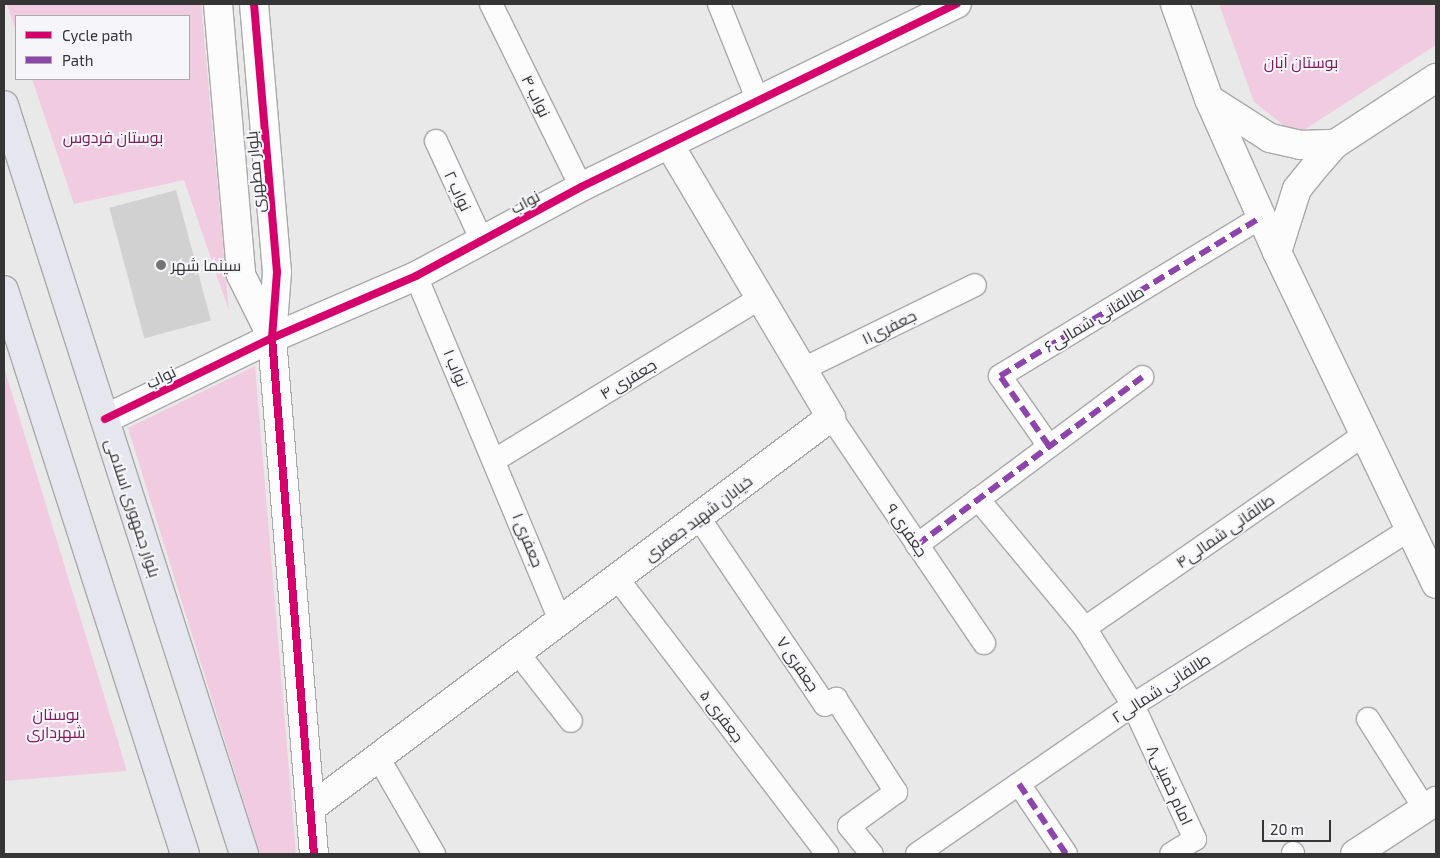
<!DOCTYPE html>
<meta charset="utf-8">
<style>
body{margin:0}
#map{position:relative;width:1440px;height:858px;overflow:hidden;background:#e9e9ea;font-family:"Exo 2",Cairo,sans-serif}
div>[style]{position:absolute}
.green>*{inset:0;background:#f1cbe0}
.building>*{inset:0;background:#d1d1d2;transform-origin:0 0}
.roads{filter:drop-shadow(1px 0 #a9a9aa) drop-shadow(-1px 0 #a9a9aa) drop-shadow(0 1px #a9a9aa) drop-shadow(0 -1px #a9a9aa)}
.minor>*{height:22px;margin:-11px;padding:0 11px;transform-origin:11px;border-radius:11px;background:#fcfcfc}
.tertiary>*{height:28px;margin:-14px;padding:0 14px;transform-origin:14px;border-radius:14px;background:#fcfcfc}
.primary>*{height:28px;margin:-14px;padding:0 14px;transform-origin:14px;border-radius:14px;background:#e6e7ee}
.quiet>*{height:6px;margin-top:-3px;transform-origin:0;background:repeating-linear-gradient(90deg,#8e44ad 0 12px,transparent 0 18px)}
.cycleway>*{height:8px;margin:-4px;padding:0 4px;transform-origin:4px;border-radius:4px;background:#d6006c}
.dots>*{width:14px;height:14px;translate:-50% -50%;box-sizing:border-box;border:2px solid #f6f5f9;border-radius:50%}
span{translate:-50% -50%;white-space:nowrap;text-align:center;line-height:1.15;-webkit-text-stroke:4px #f6f5f9;paint-order:stroke}
.park-label{font-size:16px;color:#801b5d}
.street-label{font-size:16px;color:#353536}
.poi-label{font-size:16px;color:#353536}
.left{translate:0 -50%;text-align:left}
.frame{position:absolute;inset:0;border:5px solid #353536;pointer-events:none}
.legend{position:absolute;left:15px;top:15px;width:175px;height:65px;box-sizing:border-box;background:#f6f5f9;border:1px solid #a9a8ab;margin:0;padding:6px 9px;list-style:none;font-size:15px;color:#353536}
.legend li{display:flex;align-items:center;gap:10px;height:25px}
.legend b{width:25px;border:1px solid #a9a8ab}
.scale{position:absolute;left:1262px;top:820px;width:69px;height:22px;box-sizing:border-box;border:2px solid #353536;border-top:0;padding-left:6px;font-size:15px;line-height:18px;white-space:nowrap;color:#353536;-webkit-text-stroke:4px #f6f5f9;paint-order:stroke}
</style>
<div id="map">
<div class="green">
<i style="clip-path:polygon(7px 4px,201px 4px,229px 311px,184px 180px,74px 204px,32px 79px,189px 79px,189px 16px,16px 16px,16px 31px)"></i>
<i style="clip-path:polygon(1219px 4px,1436px 4px,1436px 45px,1296px 135px,1254px 102px)"></i>
<i style="clip-path:polygon(255px 366px,296px 854px,260px 854px,128px 428px)"></i>
<i style="clip-path:polygon(4px 367px,127px 771px,4px 781px)"></i>
</div>
<div class="building">
<i style="left:176px;top:190px;width:135px;height:69px;rotate:75deg"></i>
</div>
<div class="roads">
<div class="minor">
<i style="left:491px;top:4px;width:204px;rotate:63.8deg"></i>
<i style="left:719px;top:4px;width:105px;rotate:68.1deg"></i>
<i style="left:436px;top:141px;width:110px;rotate:65.3deg"></i>
<i style="left:416px;top:276px;width:374px;rotate:67.3deg"></i>
<i style="left:803px;top:369px;width:191px;rotate:-26deg"></i>
<i style="left:831px;top:417px;width:273px;rotate:55.9deg"></i>
<i style="left:1049px;top:446px;width:85px;rotate:-125deg"></i>
<i style="left:1000px;top:376px;width:306px;rotate:-31.3deg"></i>
<i style="left:495px;top:460px;width:311px;rotate:-31.4deg"></i>
<i style="left:978px;top:499px;width:168px;rotate:50.3deg"></i>
<i style="left:1085px;top:628px;width:91px;rotate:58.1deg"></i>
<i style="left:1133px;top:705px;width:148px;rotate:65.2deg"></i>
<i style="left:1195px;top:839px;width:28px;rotate:148deg"></i>
<i style="left:699px;top:518px;width:225px;rotate:56deg"></i>
<i style="left:825px;top:705px;width:13px;rotate:-29deg"></i>
<i style="left:836px;top:699px;width:111px;rotate:57.2deg"></i>
<i style="left:896px;top:792px;width:58px;rotate:144.1deg"></i>
<i style="left:849px;top:826px;width:36px;rotate:51deg"></i>
<i style="left:917px;top:545px;width:281px;rotate:-36.7deg"></i>
<i style="left:617px;top:578px;width:347px;rotate:52.7deg"></i>
<i style="left:1085px;top:628px;width:341px;rotate:-34.7deg"></i>
<i style="left:518px;top:653px;width:86px;rotate:52.1deg"></i>
<i style="left:1368px;top:719px;width:107px;rotate:57.7deg"></i>
<i style="left:378px;top:757px;width:112px;rotate:60deg"></i>
<i style="left:1019px;top:784px;width:84px;rotate:56.1deg"></i>
<i style="left:1293px;top:853px;width:1px;rotate:90deg"></i>
<i style="left:917px;top:854px;width:262px;rotate:-34.6deg"></i>
<i style="left:1133px;top:705px;width:328px;rotate:-32.4deg"></i>
</div>
<div class="tertiary">
<i style="left:218px;top:4px;width:272px;rotate:85.1deg"></i>
<i style="left:241px;top:275px;width:69px;rotate:63.4deg"></i>
<i style="left:254px;top:4px;width:269px;rotate:85.1deg"></i>
<i style="left:277px;top:272px;width:66px;rotate:94.3deg"></i>
<i style="left:272px;top:338px;width:518px;rotate:85.35deg"></i>
<i style="left:1175px;top:4px;width:101px;rotate:70.3deg"></i>
<i style="left:1209px;top:99px;width:167px;rotate:66deg"></i>
<i style="left:1277px;top:252px;width:368px;rotate:64.4deg"></i>
<i style="left:1209px;top:99px;width:72px;rotate:32.6deg"></i>
<i style="left:1270px;top:138px;width:31px;rotate:13deg"></i>
<i style="left:1300px;top:145px;width:35px;rotate:-2deg"></i>
<i style="left:1277px;top:252px;width:66px;rotate:-72.4deg"></i>
<i style="left:1297px;top:189px;width:36px;rotate:-51deg"></i>
<i style="left:1320px;top:161px;width:23px;rotate:-49deg"></i>
<i style="left:1335px;top:144px;width:121px;rotate:-33.2deg"></i>
<i style="left:105px;top:419px;width:186px;rotate:-25.9deg"></i>
<i style="left:272px;top:338px;width:157px;rotate:-23.3deg"></i>
<i style="left:416px;top:276px;width:187px;rotate:-28.3deg"></i>
<i style="left:581px;top:187px;width:418px;rotate:-26deg"></i>
<i style="left:312px;top:807px;width:649px;rotate:-36.92deg"></i>
<i style="left:831px;top:417px;width:317px;rotate:-120.7deg"></i>
<i style="left:1355px;top:854px;width:97px;rotate:-33.2deg"></i>
</div>
<div class="primary">
<i style="left:4px;top:105px;width:787px;rotate:72.23deg"></i>
<i style="left:4px;top:290px;width:592px;rotate:72.21deg"></i>
</div>
</div>
<div class="quiet">
<i style="left:1049px;top:446px;width:85px;rotate:-125deg"></i>
<i style="left:1000px;top:376px;width:306px;rotate:-31.3deg"></i>
<i style="left:917px;top:545px;width:281px;rotate:-36.7deg"></i>
<i style="left:1019px;top:784px;width:84px;rotate:56.1deg"></i>
</div>
<div class="cycleway">
<i style="left:254px;top:4px;width:269px;rotate:85.1deg"></i>
<i style="left:277px;top:272px;width:66px;rotate:94.3deg"></i>
<i style="left:272px;top:338px;width:518px;rotate:85.35deg"></i>
<i style="left:105px;top:419px;width:186px;rotate:-25.9deg"></i>
<i style="left:272px;top:338px;width:157px;rotate:-23.3deg"></i>
<i style="left:416px;top:276px;width:187px;rotate:-28.3deg"></i>
<i style="left:581px;top:187px;width:418px;rotate:-26deg"></i>
</div>
<div class="dots">
<i style="left:161px;top:265px;background:#747475"></i>
</div>
<div class="park-label">
<span style="left:1301px;top:62px">بوستان آبان</span>
<span style="left:113px;top:137px">بوستان فردوس</span>
<span style="left:56px;top:723px">بوستان<br>شهرداری</span>
</div>
<div class="street-label">
<span style="left:536px;top:96px;rotate:64deg">نواب ۴</span>
<span style="left:255px;top:172px;rotate:-95deg">بلوار مطهری</span>
<span style="left:458px;top:191px;rotate:65deg">نواب ۲</span>
<span style="left:525px;top:202px;rotate:-28deg">نواب</span>
<span style="left:1094px;top:319px;rotate:-31deg">طالقانی شمالی۶</span>
<span style="left:889px;top:327px;rotate:-26deg">جعفری۱۱</span>
<span style="left:456px;top:368px;rotate:67deg">نواب ۱</span>
<span style="left:161px;top:377px;rotate:-26deg">نواب</span>
<span style="left:628px;top:379px;rotate:-31deg">جعفری ۴</span>
<span style="left:133px;top:508px;rotate:72deg">بلوار جمهوری اسلامی</span>
<span style="left:698px;top:518px;rotate:-37deg">خیابان شهید جعفری</span>
<span style="left:907px;top:530px;rotate:56deg">جعفری ۹</span>
<span style="left:1225px;top:531px;rotate:-35deg">طالقانی شمالی۴</span>
<span style="left:528px;top:540px;rotate:68deg">جعفری ۱</span>
<span style="left:798px;top:664px;rotate:56deg">جعفری ۷</span>
<span style="left:1161px;top:688px;rotate:-33deg">طالقانی شمالی۲</span>
<span style="left:722px;top:716px;rotate:53deg">جعفری ۵</span>
<span style="left:1170px;top:785px;rotate:65deg">امام خمینی۸</span>
</div>
<div class="poi-label">
<span class="left" style="left:171px;top:265px">سینما شهر</span>
</div>
<div class="frame"></div>
<ul class="legend">
<li><b style="height:6px;background:#d6006c"></b>Cycle path</li>
<li><b style="height:6px;background:#8e44ad"></b>Path</li>
</ul>
<div class="scale">20 m</div>
</div>
